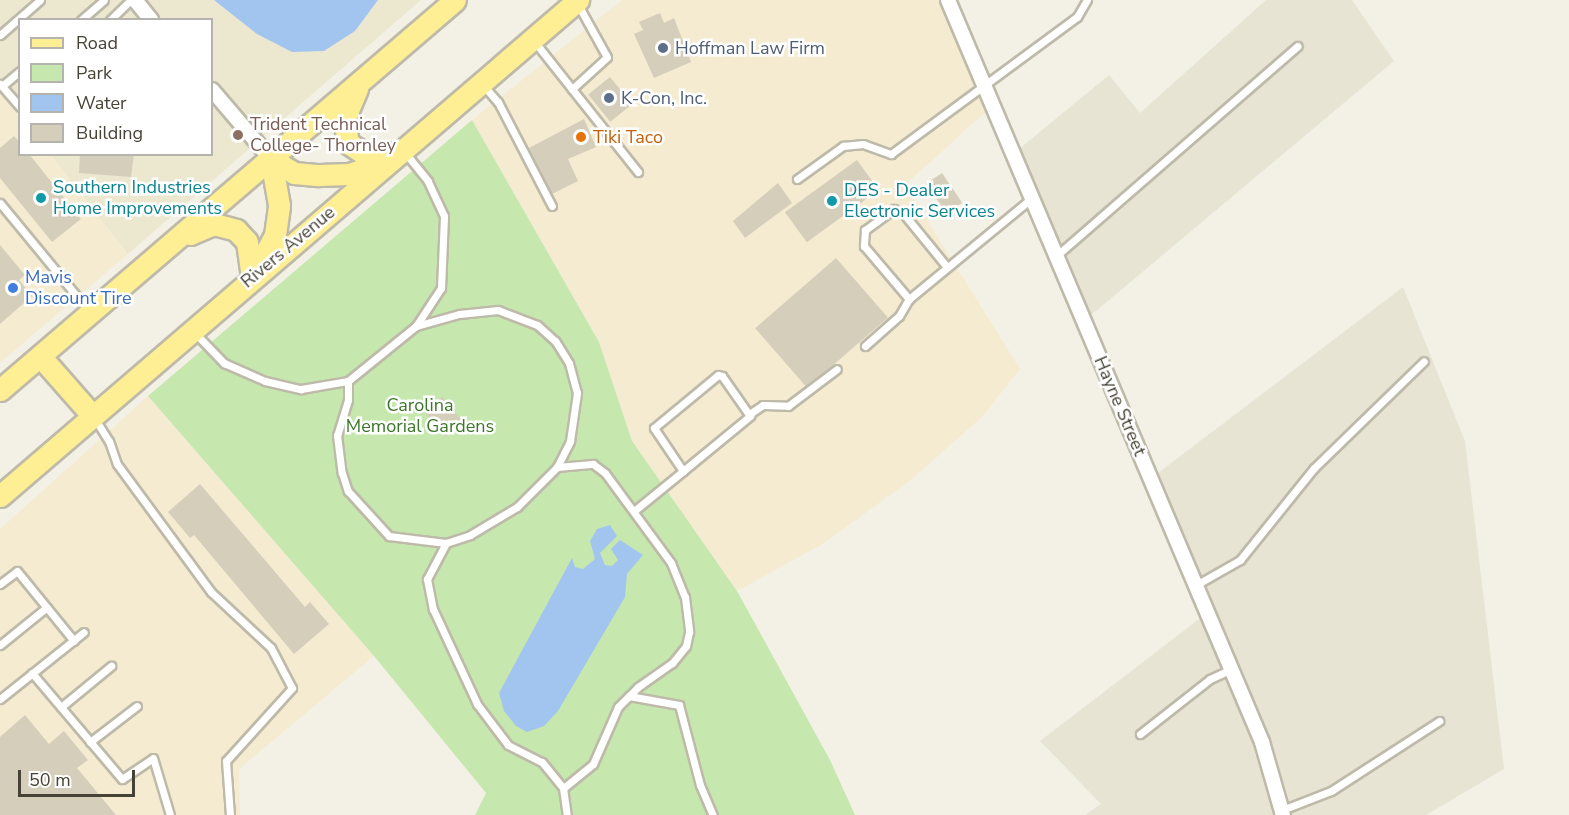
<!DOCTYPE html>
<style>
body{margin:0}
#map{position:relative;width:1569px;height:815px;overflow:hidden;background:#f3f1e6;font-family:"Nunito Sans",sans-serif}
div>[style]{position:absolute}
.residential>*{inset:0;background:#e7e4d4}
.commercial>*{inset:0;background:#f5ebd1}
.education>*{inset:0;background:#ece8d0}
.green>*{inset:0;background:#c6e7ae}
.water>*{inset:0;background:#a2c5f0}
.building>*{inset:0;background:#d5cebb;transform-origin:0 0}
.roads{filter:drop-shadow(2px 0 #bebaa9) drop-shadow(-2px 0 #bebaa9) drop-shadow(0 2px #bebaa9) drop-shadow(0 -2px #bebaa9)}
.lane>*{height:7px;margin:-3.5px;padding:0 3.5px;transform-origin:3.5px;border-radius:3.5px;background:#fff}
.street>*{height:14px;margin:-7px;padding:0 7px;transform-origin:7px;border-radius:7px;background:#fff}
.primary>*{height:21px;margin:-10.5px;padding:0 10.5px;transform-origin:10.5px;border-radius:10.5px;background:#feef94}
.dots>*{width:16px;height:16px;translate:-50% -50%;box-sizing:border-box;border:3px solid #fff;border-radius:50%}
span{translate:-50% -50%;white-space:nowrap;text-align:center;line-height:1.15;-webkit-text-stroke:5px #fff;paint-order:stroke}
.service-label{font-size:18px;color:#4e5e75}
.left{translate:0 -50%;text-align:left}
.education-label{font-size:18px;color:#785e54}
.food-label{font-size:18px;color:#c56008}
.culture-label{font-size:18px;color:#0d838f}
.street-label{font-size:18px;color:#464235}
.shop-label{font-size:18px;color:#366cbe}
.park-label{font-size:18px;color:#3b7728}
.legend{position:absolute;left:18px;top:18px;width:195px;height:138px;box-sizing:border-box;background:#fff;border:2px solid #b5b3ae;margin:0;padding:8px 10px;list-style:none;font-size:18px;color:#464235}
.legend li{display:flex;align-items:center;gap:12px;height:30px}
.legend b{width:30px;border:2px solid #b5b3ae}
.scale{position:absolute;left:18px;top:770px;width:117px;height:27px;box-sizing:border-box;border:3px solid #464235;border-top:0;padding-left:8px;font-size:18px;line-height:21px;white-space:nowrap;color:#464235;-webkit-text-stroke:4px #fff;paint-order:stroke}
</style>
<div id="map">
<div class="residential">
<i style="clip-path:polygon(1266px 0,1352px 0,1394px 61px,1084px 321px,1013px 154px,1109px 75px,1140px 113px)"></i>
<i style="clip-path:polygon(1403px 287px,1465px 441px,1504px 769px,1426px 815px,1085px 815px,1101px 804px,1040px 741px,1207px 613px,1150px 479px)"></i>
</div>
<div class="commercial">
<i style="clip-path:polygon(622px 0,948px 0,992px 106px,905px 185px,1020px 369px,983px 416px,911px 480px,821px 545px,737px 591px,632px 441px,599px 342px,472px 120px)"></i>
<i style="clip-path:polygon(0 93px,19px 117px,20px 154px,51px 155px,128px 254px,0 363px)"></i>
<i style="clip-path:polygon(148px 396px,374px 656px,239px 769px,240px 815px,0 815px,0 529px)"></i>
</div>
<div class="education">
<i style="clip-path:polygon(0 0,421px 0,128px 254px,51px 155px,212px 154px,212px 20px,20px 20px,19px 116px,0 93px)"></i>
</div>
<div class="green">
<i style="clip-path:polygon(472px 120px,599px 342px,632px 441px,737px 591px,830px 760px,855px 815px,475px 815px,486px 793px,374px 656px,148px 396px)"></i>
</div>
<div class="water">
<i style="clip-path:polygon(214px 0,378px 0,355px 31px,324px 51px,292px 52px,257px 34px)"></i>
<i style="clip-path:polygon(610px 525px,617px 536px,600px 553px,605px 565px,612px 566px,618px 560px,611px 549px,620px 540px,643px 555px,627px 574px,625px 597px,558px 711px,544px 726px,527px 732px,516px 726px,504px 711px,499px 693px,572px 558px,575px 567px,583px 569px,595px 559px,590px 541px,597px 529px)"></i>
</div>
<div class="building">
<i style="clip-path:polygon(660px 13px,664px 23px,674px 18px,691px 62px,654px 78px,634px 34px,643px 30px,639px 22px)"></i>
<i style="left:610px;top:77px;width:35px;height:28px;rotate:51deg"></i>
<i style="clip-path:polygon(584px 119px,596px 147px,568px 159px,578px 181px,552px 194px,529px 148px)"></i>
<i style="clip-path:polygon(14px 136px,20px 143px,20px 154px,29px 154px,81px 219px,52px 242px,0 178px,0 148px)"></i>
<i style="clip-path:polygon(80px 154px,134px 154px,131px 177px,79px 173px)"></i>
<i style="left:857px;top:160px;width:37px;height:89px;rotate:54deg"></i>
<i style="left:942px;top:173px;width:36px;height:19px;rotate:56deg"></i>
<i style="clip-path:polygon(778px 183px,792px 203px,745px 238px,733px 221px)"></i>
<i style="clip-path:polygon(0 245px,25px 275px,19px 280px,32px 296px,0 324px)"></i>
<i style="left:836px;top:258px;width:79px;height:107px;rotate:49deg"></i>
<i style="left:442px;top:397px;width:33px;height:23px;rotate:50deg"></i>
<i style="clip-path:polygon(200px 484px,305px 607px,310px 602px,329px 624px,294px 654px,194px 535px,190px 538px,168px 512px)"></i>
<i style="clip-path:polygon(25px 715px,49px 744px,64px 731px,88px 760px,77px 768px,116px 815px,0 815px,0 737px)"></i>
</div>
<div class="roads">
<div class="lane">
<i style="left:81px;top:20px;width:30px;rotate:-41deg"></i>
<i style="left:110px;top:20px;width:29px;rotate:-44deg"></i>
<i style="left:0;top:35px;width:53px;rotate:-41.2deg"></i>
<i style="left:534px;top:41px;width:61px;rotate:51.6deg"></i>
<i style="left:572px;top:89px;width:47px;rotate:-42.4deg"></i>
<i style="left:607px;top:57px;width:60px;rotate:-119.1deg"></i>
<i style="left:0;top:84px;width:30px;rotate:49deg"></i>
<i style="left:483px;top:85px;width:23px;rotate:49deg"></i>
<i style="left:498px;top:102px;width:117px;rotate:62.6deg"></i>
<i style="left:2px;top:86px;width:23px;rotate:-40deg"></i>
<i style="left:572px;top:89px;width:106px;rotate:51.5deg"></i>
<i style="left:797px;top:179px;width:57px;rotate:-35.7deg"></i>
<i style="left:843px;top:146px;width:20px;rotate:-6deg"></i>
<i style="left:863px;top:144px;width:30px;rotate:20deg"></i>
<i style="left:891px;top:154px;width:231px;rotate:-36.4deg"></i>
<i style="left:1077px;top:17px;width:20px;rotate:-60deg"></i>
<i style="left:0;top:203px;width:140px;rotate:50.5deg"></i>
<i style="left:1056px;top:256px;width:320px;rotate:-41deg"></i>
<i style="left:947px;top:267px;width:70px;rotate:-129.2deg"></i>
<i style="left:903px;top:213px;width:10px;rotate:-156deg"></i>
<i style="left:894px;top:209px;width:36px;rotate:144deg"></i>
<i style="left:865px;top:230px;width:16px;rotate:94deg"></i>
<i style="left:864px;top:246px;width:70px;rotate:49.7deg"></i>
<i style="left:909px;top:299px;width:159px;rotate:-39.4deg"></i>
<i style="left:195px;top:333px;width:42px;rotate:46deg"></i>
<i style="left:224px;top:363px;width:45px;rotate:23.7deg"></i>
<i style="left:265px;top:381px;width:37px;rotate:13deg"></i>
<i style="left:301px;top:389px;width:48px;rotate:-9.7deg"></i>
<i style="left:348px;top:381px;width:87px;rotate:-39deg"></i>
<i style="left:416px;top:326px;width:45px;rotate:-56.7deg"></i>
<i style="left:441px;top:288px;width:72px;rotate:-87.6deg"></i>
<i style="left:444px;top:216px;width:38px;rotate:-115deg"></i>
<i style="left:428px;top:181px;width:38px;rotate:-129deg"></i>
<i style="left:865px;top:346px;width:45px;rotate:-41.4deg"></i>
<i style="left:899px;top:316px;width:20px;rotate:-60deg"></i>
<i style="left:348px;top:381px;width:19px;rotate:90deg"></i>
<i style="left:348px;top:400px;width:37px;rotate:107deg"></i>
<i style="left:337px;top:435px;width:38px;rotate:83deg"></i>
<i style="left:342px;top:473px;width:19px;rotate:72deg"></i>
<i style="left:348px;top:491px;width:61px;rotate:47.7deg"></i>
<i style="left:389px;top:536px;width:57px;rotate:7deg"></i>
<i style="left:446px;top:543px;width:25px;rotate:-18deg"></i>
<i style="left:470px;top:535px;width:55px;rotate:-30.8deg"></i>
<i style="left:517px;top:507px;width:57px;rotate:-45deg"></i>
<i style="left:557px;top:467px;width:29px;rotate:-63deg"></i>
<i style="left:570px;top:441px;width:49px;rotate:-81.7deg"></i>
<i style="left:577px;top:393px;width:31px;rotate:-105deg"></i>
<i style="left:569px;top:363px;width:26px;rotate:-122deg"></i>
<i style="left:555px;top:341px;width:24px;rotate:-138deg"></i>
<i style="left:537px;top:325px;width:42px;rotate:-159deg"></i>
<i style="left:498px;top:310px;width:39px;rotate:174deg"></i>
<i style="left:459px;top:314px;width:45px;rotate:164.4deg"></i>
<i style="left:751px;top:413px;width:14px;rotate:-34deg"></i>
<i style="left:763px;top:405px;width:25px;rotate:2deg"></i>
<i style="left:788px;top:406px;width:61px;rotate:-37.1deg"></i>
<i style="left:95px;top:419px;width:26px;rotate:58deg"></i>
<i style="left:109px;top:441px;width:24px;rotate:71deg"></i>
<i style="left:117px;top:464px;width:159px;rotate:53.7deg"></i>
<i style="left:211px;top:592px;width:82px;rotate:43deg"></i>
<i style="left:271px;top:648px;width:45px;rotate:62.3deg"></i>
<i style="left:292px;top:688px;width:98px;rotate:132.1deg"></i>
<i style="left:226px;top:761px;width:54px;rotate:85.8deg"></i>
<i style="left:557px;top:467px;width:36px;rotate:-5deg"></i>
<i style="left:593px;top:464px;width:15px;rotate:37deg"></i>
<i style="left:605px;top:473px;width:112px;rotate:53.7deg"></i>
<i style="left:671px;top:563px;width:37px;rotate:68deg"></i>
<i style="left:685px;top:597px;width:35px;rotate:83deg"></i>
<i style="left:689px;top:632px;width:14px;rotate:102deg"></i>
<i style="left:686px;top:646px;width:22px;rotate:129deg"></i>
<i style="left:672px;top:663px;width:42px;rotate:144.8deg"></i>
<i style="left:638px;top:687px;width:28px;rotate:135deg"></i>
<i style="left:618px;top:707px;width:62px;rotate:113.7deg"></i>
<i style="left:593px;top:764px;width:38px;rotate:141deg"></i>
<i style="left:634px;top:511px;width:63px;rotate:-39.2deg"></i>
<i style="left:683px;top:471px;width:87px;rotate:-39.4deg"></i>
<i style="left:750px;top:416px;width:49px;rotate:-125deg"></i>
<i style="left:722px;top:376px;width:4px;rotate:-166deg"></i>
<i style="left:718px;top:375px;width:83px;rotate:140.4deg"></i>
<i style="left:654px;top:428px;width:52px;rotate:56deg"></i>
<i style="left:446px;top:543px;width:41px;rotate:117.8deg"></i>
<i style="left:427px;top:579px;width:31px;rotate:79deg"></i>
<i style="left:433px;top:609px;width:105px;rotate:65.1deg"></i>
<i style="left:477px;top:704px;width:51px;rotate:52.9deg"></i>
<i style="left:508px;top:745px;width:38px;rotate:27deg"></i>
<i style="left:542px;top:762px;width:33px;rotate:51deg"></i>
<i style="left:563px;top:788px;width:27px;rotate:82deg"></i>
<i style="left:0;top:584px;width:21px;rotate:-37deg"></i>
<i style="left:17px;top:571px;width:90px;rotate:50.8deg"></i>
<i style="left:1196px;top:585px;width:51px;rotate:-29.6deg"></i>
<i style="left:1240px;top:560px;width:118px;rotate:-51.2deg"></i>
<i style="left:1314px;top:468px;width:153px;rotate:-44.2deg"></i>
<i style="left:0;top:645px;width:60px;rotate:-39deg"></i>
<i style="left:32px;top:673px;width:139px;rotate:49.7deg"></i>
<i style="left:122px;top:779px;width:37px;rotate:-34deg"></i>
<i style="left:153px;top:758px;width:59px;rotate:73.4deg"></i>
<i style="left:629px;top:696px;width:51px;rotate:10.2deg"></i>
<i style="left:679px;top:705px;width:83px;rotate:75.3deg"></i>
<i style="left:700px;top:785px;width:33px;rotate:67deg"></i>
<i style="left:0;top:699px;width:107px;rotate:-38.6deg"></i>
<i style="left:61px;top:707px;width:65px;rotate:-39.4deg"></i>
<i style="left:1140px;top:734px;width:89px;rotate:-38.2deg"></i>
<i style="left:1210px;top:679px;width:23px;rotate:-25deg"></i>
<i style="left:90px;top:742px;width:59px;rotate:-37.5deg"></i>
<i style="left:1282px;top:810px;width:53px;rotate:-21.2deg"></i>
<i style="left:1331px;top:791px;width:129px;rotate:-32.9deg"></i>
</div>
<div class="street">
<i style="left:135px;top:0;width:26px;rotate:51deg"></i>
<i style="left:948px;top:0;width:806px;rotate:67.06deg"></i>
<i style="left:1262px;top:742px;width:76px;rotate:74deg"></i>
<i style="left:212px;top:90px;width:91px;rotate:49.5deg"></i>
</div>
<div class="primary">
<i style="left:357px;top:89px;width:34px;rotate:113deg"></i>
<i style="left:344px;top:120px;width:23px;rotate:80deg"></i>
<i style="left:348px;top:143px;width:18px;rotate:34deg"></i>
<i style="left:363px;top:153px;width:30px"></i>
<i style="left:271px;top:159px;width:27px;rotate:31deg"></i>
<i style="left:294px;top:173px;width:25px;rotate:5deg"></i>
<i style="left:319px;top:175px;width:30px;rotate:-2deg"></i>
<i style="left:349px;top:174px;width:32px;rotate:-18deg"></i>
<i style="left:190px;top:234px;width:26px;rotate:-23deg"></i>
<i style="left:214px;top:224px;width:23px;rotate:15deg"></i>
<i style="left:236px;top:230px;width:16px;rotate:47deg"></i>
<i style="left:247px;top:242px;width:36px;rotate:82deg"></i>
<i style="left:258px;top:267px;width:36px;rotate:-62deg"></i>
<i style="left:275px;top:235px;width:30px;rotate:-82deg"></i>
<i style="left:279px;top:205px;width:47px;rotate:-99.9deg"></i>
<i style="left:40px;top:356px;width:77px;rotate:48.7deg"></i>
<i style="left:0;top:390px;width:599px;rotate:-40.6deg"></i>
<i style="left:0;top:496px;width:762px;rotate:-40.63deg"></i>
</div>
</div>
<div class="dots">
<i style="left:663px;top:48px;background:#5c6f8a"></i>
<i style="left:609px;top:98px;background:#5c6f8a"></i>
<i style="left:238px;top:135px;background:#8d6e63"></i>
<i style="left:581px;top:137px;background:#e8710a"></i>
<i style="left:41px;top:198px;background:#0f9aa8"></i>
<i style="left:832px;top:201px;background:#0f9aa8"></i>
<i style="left:13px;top:288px;background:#3f7fe0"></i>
</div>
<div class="service-label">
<span class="left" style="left:675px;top:48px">Hoffman Law Firm</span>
<span class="left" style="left:621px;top:98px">K-Con, Inc.</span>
</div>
<div class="education-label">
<span class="left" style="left:250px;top:135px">Trident Technical<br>College- Thornley</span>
</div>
<div class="food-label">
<span class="left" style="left:593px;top:137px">Tiki Taco</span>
</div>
<div class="culture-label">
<span class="left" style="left:53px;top:198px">Southern Industries<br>Home Improvements</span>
<span class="left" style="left:844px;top:201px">DES - Dealer<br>Electronic Services</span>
</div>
<div class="street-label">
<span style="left:288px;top:247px;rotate:-40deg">Rivers Avenue</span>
<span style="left:1120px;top:406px;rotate:67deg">Hayne Street</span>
</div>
<div class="shop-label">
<span class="left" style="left:25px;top:288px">Mavis<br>Discount Tire</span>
</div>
<div class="park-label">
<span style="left:420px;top:416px">Carolina<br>Memorial Gardens</span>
</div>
<ul class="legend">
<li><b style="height:8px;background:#feef94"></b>Road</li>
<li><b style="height:16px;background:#c6e7ae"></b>Park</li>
<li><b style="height:16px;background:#a2c5f0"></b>Water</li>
<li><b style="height:16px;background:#d5cebb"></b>Building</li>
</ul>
<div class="scale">50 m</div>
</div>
